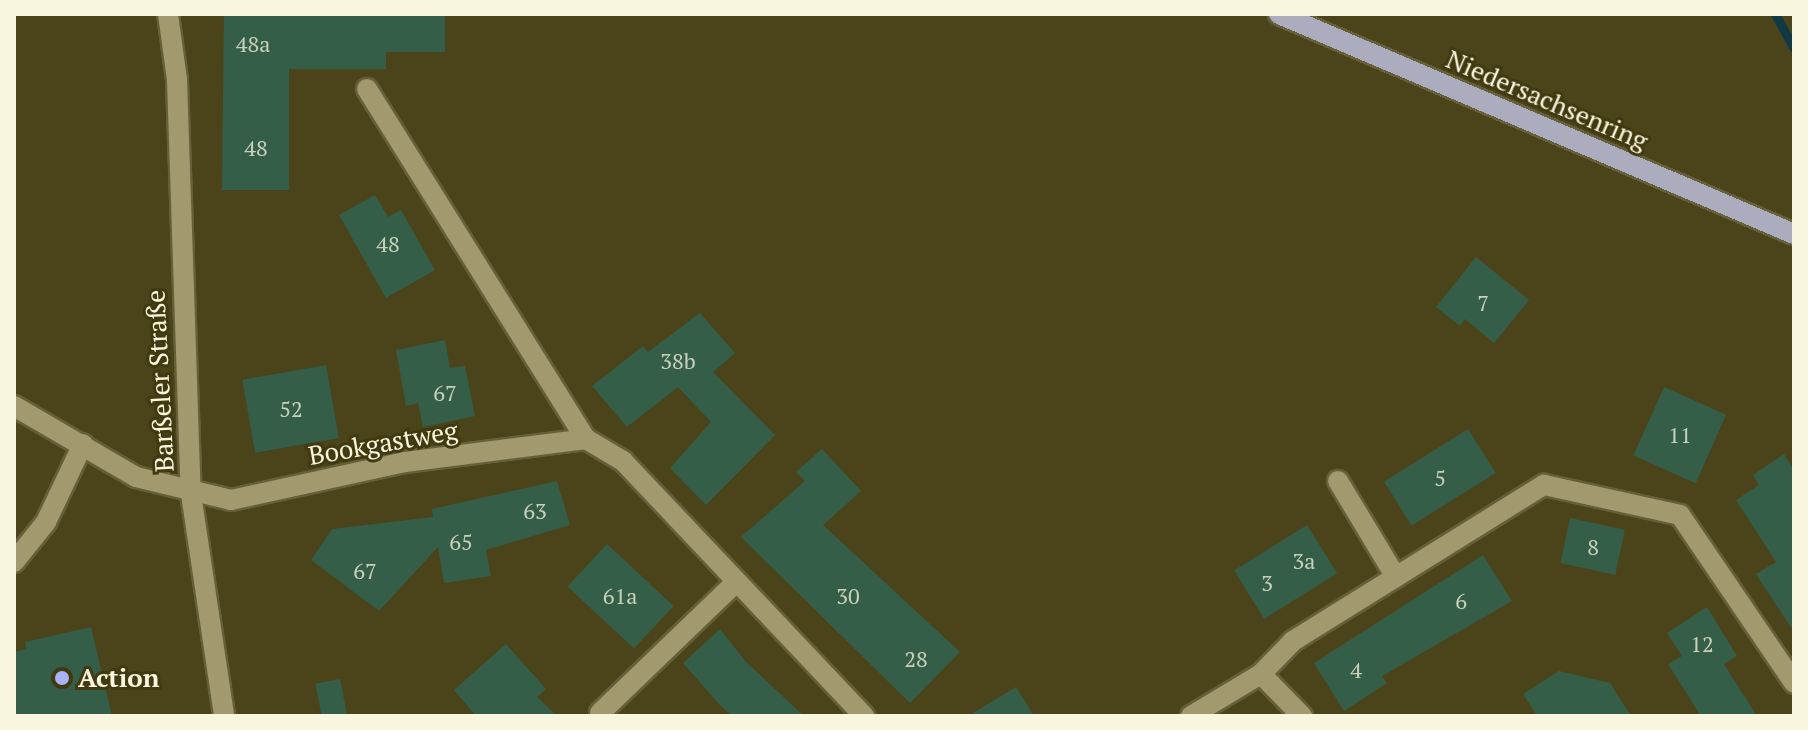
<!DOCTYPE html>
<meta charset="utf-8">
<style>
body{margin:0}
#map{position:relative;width:1808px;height:730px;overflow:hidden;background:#4b441a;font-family:"PT Serif",serif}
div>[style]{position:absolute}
.stream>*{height:9px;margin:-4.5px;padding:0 4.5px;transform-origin:4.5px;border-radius:4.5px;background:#0f3945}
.building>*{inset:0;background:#345e48;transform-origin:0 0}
.roads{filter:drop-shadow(2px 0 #655f3a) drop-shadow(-2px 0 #655f3a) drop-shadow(0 2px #655f3a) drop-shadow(0 -2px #655f3a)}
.minor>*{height:20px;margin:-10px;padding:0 10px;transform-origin:10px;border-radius:10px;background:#a29a6e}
.major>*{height:20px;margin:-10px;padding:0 10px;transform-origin:10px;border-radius:10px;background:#abacbe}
.dots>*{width:22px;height:22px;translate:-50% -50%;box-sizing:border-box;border:4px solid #41390f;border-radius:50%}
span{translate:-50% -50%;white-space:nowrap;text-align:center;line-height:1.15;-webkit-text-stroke:6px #41390f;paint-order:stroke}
.number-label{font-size:22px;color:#c8d0b9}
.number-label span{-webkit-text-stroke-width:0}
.street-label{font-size:26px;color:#f9f6df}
.poi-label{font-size:26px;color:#f9f6df;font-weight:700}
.left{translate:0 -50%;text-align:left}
.frame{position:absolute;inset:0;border:16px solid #f9f6df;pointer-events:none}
</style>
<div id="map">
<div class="stream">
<i style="left:1775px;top:14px;width:39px;rotate:61deg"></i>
</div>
<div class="building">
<i style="clip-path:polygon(224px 14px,445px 14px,445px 52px,386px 52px,386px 69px,289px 69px,289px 190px,222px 190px)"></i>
<i style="clip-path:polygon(375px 195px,388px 217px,401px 210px,435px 270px,386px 298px,339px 215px)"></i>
<i style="clip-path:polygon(1476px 257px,1529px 300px,1494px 343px,1465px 319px,1460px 326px,1436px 307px)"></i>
<i style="clip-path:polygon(700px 313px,735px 353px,713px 372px,775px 435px,706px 505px,670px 468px,711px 422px,678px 387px,627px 427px,592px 386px,643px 346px,648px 352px)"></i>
<i style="clip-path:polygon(445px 340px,450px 368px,465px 366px,475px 416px,423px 427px,418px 403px,406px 406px,396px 350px)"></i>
<i style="left:326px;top:365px;width:74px;height:85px;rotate:80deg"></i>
<i style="left:1664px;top:387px;width:68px;height:75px;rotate:24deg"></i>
<i style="left:1468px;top:429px;width:52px;height:99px;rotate:58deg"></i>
<i style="clip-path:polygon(822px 449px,861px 491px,823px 525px,960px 652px,910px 703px,741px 537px,805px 481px,796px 472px)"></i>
<i style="clip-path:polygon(1784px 454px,1794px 470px,1794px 632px,1756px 574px,1776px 562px,1736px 500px,1759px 485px,1753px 475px)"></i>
<i style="clip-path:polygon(557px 481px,570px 525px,486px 550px,491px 576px,444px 583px,438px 547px,379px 611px,311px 560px,332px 529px,433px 517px,432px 509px)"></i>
<i style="left:1570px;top:518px;width:56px;height:46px;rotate:12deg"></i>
<i style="left:1307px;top:525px;width:57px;height:86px;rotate:58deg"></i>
<i style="left:607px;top:544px;width:91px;height:58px;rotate:43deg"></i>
<i style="clip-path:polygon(1483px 555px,1512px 601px,1382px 676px,1387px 683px,1344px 711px,1314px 663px)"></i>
<i style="clip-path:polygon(1707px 607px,1737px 656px,1724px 664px,1757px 716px,1701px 716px,1668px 664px,1682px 656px,1667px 633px)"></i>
<i style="clip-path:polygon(91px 627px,112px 716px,14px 716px,14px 652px,26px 649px,25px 642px)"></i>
<i style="clip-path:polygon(720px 629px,746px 662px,804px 716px,732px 716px,719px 704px,683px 663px)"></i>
<i style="clip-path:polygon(506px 644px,546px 689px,537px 697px,557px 716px,476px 716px,454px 690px)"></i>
<i style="clip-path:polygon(1559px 671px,1610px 683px,1631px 716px,1537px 716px,1523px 694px)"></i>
<i style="left:340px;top:679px;width:38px;height:25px;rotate:79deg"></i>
<i style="clip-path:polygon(1016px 687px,1034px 716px,968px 716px)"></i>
</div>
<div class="roads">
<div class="minor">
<i style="left:168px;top:14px;width:67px;rotate:82.2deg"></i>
<i style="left:177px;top:80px;width:414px;rotate:88.1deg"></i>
<i style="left:191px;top:494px;width:224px;rotate:81.5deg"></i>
<i style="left:367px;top:89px;width:413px;rotate:58deg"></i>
<i style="left:586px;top:439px;width:43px;rotate:30.7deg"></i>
<i style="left:623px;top:461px;width:351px;rotate:46.6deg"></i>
<i style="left:14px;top:406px;width:141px;rotate:30.2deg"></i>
<i style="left:136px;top:477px;width:98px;rotate:13.6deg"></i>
<i style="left:231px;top:500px;width:178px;rotate:-12.3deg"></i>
<i style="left:405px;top:462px;width:182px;rotate:-7.2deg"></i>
<i style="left:1338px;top:481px;width:112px;rotate:58.9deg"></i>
<i style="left:14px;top:562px;width:51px;rotate:-51.3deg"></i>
<i style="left:46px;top:522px;width:86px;rotate:-64.6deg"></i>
<i style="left:1261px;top:674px;width:59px;rotate:45.7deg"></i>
<i style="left:600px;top:713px;width:189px;rotate:-43.9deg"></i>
<i style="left:1191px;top:716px;width:82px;rotate:-31deg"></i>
<i style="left:1261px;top:674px;width:46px;rotate:-45.9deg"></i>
<i style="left:1293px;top:641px;width:296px;rotate:-31.9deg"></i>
<i style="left:1544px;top:485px;width:139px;rotate:12.4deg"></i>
<i style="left:1680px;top:515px;width:203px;rotate:55.8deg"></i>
</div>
<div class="major">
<i style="left:1279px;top:14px;width:560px;rotate:23.13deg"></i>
</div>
</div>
<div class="dots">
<i style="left:62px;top:678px;background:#a9b0fc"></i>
</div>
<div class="number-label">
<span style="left:253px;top:44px">48a</span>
<span style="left:256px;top:148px">48</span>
<span style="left:388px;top:244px">48</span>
<span style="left:1483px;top:303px">7</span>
<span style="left:678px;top:361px">38b</span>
<span style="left:445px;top:393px">67</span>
<span style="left:291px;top:409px">52</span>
<span style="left:1680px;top:435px">11</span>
<span style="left:1440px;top:478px">5</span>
<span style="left:535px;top:511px">63</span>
<span style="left:461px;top:542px">65</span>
<span style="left:1593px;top:547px">8</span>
<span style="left:1304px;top:561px">3a</span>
<span style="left:365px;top:571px">67</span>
<span style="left:1267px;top:583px">3</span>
<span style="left:620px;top:596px">61a</span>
<span style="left:848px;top:596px">30</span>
<span style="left:1461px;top:601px">6</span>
<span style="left:1702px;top:644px">12</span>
<span style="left:916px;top:659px">28</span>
<span style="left:1356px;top:670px">4</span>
</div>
<div class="street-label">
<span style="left:1547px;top:100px;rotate:23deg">Niedersachsenring</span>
<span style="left:160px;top:381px;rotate:-93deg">Barßeler Straße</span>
<span style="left:383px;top:443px;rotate:-10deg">Bookgastweg</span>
</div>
<div class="poi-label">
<span class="left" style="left:78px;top:678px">Action</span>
</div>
<div class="frame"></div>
</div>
